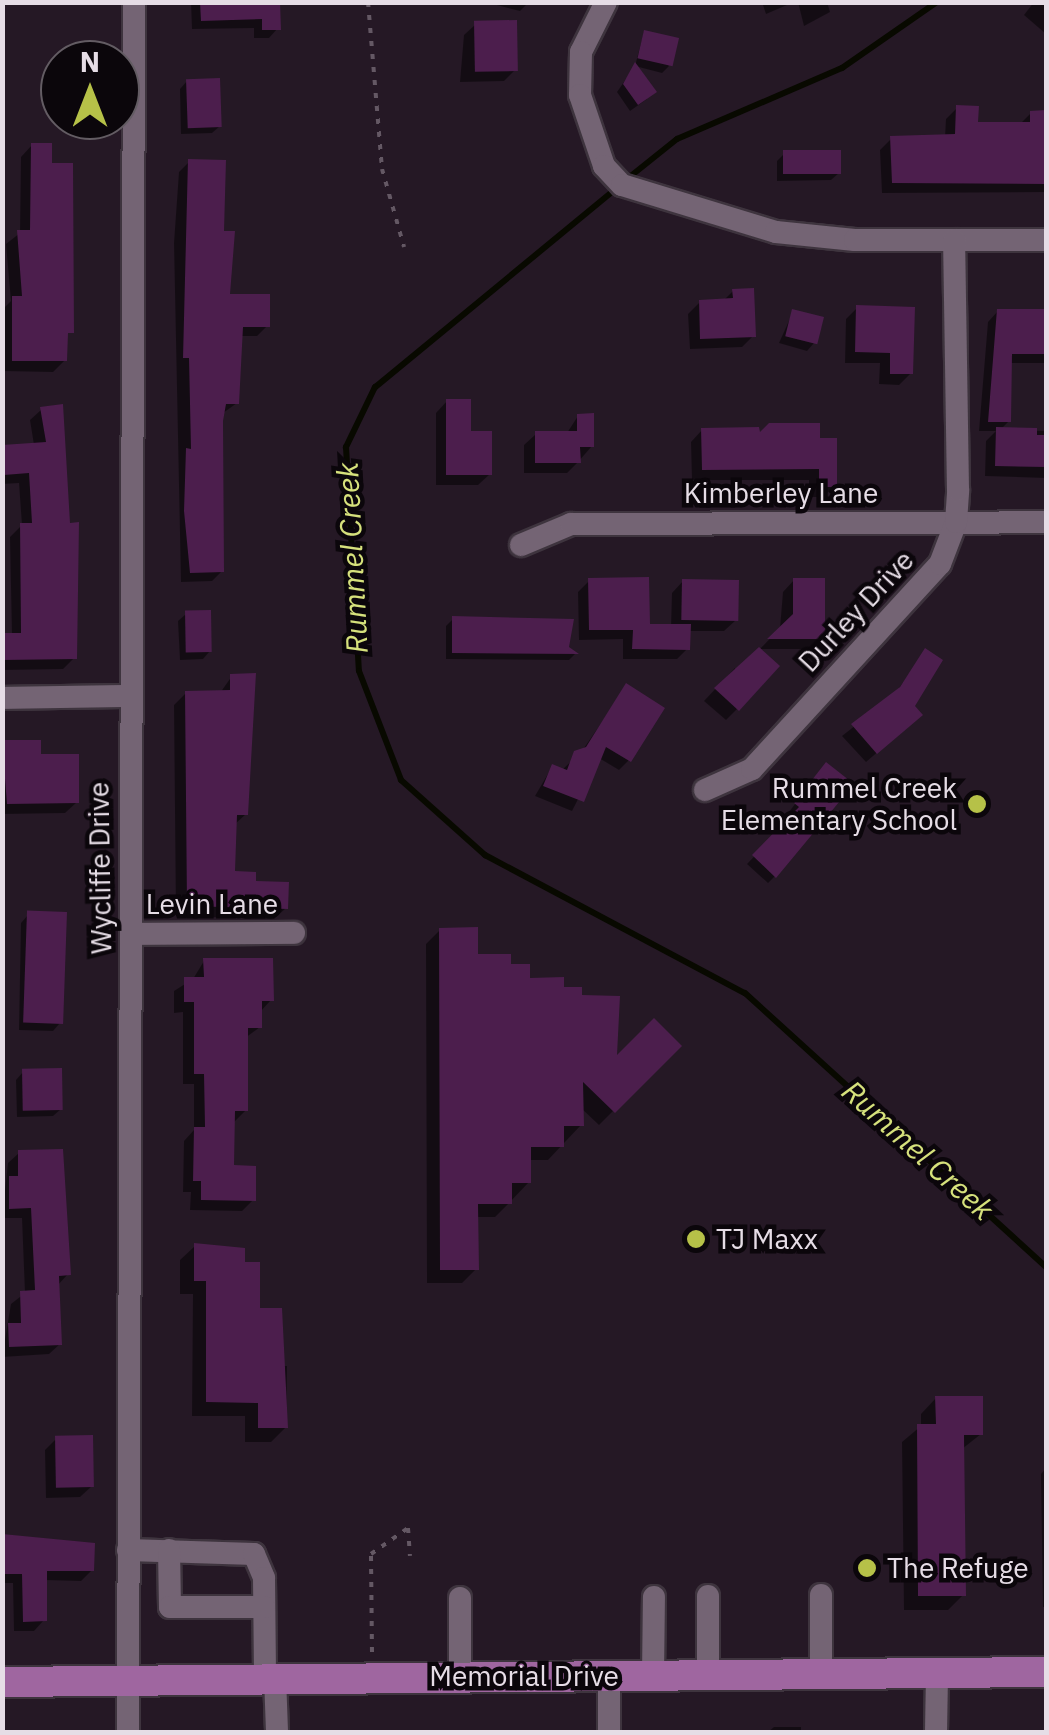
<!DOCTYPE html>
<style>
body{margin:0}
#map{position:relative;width:1049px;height:1735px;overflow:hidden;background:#251825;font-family:"IBM Plex Sans",sans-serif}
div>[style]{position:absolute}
.shadow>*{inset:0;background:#0007}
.stream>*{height:6px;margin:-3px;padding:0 3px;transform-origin:3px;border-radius:3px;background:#080900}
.building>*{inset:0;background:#4c1e4d;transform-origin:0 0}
.path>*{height:4px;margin-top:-2px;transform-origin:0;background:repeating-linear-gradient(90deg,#645864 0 5px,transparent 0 13px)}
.roads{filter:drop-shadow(2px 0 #3e343e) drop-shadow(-2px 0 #3e343e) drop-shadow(0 2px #3e343e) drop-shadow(0 -2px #3e343e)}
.minor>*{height:22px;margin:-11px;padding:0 11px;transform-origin:11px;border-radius:11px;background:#746474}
.major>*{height:30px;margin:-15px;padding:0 15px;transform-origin:15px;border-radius:15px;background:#9f66a0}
.dots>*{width:28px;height:28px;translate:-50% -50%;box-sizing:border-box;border:5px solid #0b060b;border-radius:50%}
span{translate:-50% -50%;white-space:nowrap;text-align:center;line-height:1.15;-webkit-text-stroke:9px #0b060b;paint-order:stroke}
.street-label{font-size:28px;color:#e6dde6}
.poi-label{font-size:28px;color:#e6dde6}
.right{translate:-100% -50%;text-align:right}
.left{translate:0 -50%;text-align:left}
.water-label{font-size:30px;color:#d6e17c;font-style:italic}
.frame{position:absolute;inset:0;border:5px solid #e6dde6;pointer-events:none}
.north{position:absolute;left:40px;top:40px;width:100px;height:100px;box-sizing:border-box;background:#0b060b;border:2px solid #635c63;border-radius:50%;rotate:0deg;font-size:28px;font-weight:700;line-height:40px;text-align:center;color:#e6dde6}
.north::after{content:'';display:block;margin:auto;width:35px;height:45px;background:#b6c148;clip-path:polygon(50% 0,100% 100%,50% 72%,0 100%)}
</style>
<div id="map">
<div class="shadow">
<i style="clip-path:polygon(191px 2px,278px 2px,278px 28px,269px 38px,254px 38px,254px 28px,192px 29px)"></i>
<i style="clip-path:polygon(547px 2px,528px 3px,520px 11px,493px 4px)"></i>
<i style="clip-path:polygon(762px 2px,794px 2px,766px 14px)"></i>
<i style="clip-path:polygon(798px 2px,827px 2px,830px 12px,804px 26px)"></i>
<i style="clip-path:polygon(1034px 2px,1046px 2px,1046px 34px,1024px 15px)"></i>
<i style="clip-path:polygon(476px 24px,515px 70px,504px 81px,460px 82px,464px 35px)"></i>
<i style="clip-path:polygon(644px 32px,669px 66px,662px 73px,635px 66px,647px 99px,630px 111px,617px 92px,635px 66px)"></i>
<i style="clip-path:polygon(187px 81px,220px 126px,212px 133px,181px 134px,180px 89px)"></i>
<i style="clip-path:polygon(957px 108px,976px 124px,1020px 124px,1031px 113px,1046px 113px,1046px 192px,882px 193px,880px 150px,891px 139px,945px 137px,946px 119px)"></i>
<i style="clip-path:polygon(32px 145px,65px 360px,53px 372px,2px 371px,2px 310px,11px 301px,6px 244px,20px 233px,21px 157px)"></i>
<i style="clip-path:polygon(784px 154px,839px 173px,831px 180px,777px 181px,777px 161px)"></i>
<i style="clip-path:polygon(189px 162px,222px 233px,227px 297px,267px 326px,257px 336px,240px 336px,237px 403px,223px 413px,222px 571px,212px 581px,181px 582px,174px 243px,179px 172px)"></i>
<i style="clip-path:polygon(733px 291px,753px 336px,742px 347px,690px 349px,688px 314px,700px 302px,723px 301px)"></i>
<i style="clip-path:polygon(857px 308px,911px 373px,899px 385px,879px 384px,880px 363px,845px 363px,846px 319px)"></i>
<i style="clip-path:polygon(998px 311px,1046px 311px,1046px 363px,1010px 363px,1009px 421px,1000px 430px,1046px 431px,1046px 478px,985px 476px,986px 441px,996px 431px,979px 431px,988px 322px)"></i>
<i style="clip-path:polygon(793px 312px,814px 343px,807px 351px,779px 343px)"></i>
<i style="clip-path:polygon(447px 401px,490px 474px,478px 485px,436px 485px,436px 413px)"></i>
<i style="clip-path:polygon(60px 407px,74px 658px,63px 669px,2px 670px,2px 637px,12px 636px,10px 537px,22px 525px,19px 483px,2px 484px,2px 447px,34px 445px,30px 420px,41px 410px)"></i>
<i style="clip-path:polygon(578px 416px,592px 446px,578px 462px,567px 473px,524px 473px,524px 445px,536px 434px,567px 433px)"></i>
<i style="clip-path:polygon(702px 430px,818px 440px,834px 486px,823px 497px,809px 497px,809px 480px,692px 480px,691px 442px)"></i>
<i style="clip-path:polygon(794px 580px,822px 638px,811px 649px,760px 649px,780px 628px,783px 592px)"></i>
<i style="clip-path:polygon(589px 581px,648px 626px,671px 627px,672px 593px,683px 581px,736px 620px,724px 631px,688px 631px,688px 648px,677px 659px,623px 659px,623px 639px,579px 640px,578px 592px)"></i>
<i style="clip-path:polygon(186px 614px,210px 651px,203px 659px,180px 660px,178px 621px)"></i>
<i style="clip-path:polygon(453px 619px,566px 648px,575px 654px,569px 660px,446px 659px,446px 626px)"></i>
<i style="clip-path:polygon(925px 652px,909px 725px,866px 762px,842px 736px,894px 695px)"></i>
<i style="clip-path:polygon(735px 668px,737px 709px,726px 720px,704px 701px)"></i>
<i style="clip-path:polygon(232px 676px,246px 814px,234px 825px,232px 874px,286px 908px,274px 919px,176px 916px,174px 705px,186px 693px,220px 693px)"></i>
<i style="clip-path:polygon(626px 687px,629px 760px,619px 770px,599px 758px,572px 811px,535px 796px,552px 767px,562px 770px,582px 751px)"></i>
<i style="clip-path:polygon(2px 742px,39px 757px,77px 802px,65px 813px,2px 814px)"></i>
<i style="clip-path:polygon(819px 772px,775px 876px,768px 883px,747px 864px,794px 815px,789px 812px)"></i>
<i style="clip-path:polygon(28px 915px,60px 1023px,53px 1031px,19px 1030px,21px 923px)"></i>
<i style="clip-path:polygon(440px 930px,475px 957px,580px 997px,615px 1061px,678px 1046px,599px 1125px,581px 1108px,581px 1125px,548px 1160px,529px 1160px,529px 1182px,509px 1203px,495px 1217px,476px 1217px,476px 1269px,462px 1283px,427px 1283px,426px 944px)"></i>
<i style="clip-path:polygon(204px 961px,271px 1000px,260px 1012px,260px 1027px,245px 1038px,246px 1110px,234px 1122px,232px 1167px,253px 1200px,242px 1211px,190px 1210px,191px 1192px,183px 1192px,184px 1141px,194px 1130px,194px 1084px,183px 1084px,183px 1012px,174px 1013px,174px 991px,193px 979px)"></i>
<i style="clip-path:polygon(23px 1072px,61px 1109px,53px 1116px,17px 1117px,16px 1080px)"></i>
<i style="clip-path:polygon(19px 1153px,68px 1274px,57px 1286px,60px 1344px,49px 1354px,2px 1357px,11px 1304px,25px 1293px,22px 1218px,2px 1218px,8px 1163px)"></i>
<i style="clip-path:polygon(195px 1246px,242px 1264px,279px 1366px,287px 1366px,286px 1427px,271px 1442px,245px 1442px,245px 1416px,192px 1416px,193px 1294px,180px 1294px,180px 1260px)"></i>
<i style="clip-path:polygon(936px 1398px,981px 1434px,962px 1449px,963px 1595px,948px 1610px,904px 1610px,902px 1442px,921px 1426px,921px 1414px)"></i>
<i style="clip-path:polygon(56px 1439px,92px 1486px,80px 1497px,46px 1498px,45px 1450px)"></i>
<i style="clip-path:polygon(1046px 1468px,1046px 1607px,1043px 1607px,1041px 1474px)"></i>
<i style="clip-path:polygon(2px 1537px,92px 1570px,81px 1581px,44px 1580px,44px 1620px,34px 1631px,14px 1631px,13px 1583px,2px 1583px)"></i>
<i style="clip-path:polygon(774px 1727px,801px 1727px,801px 1732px,768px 1732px)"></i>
</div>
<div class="stream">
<i style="left:627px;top:179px;width:64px;rotate:-38.7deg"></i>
<i style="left:677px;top:139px;width:180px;rotate:-23.3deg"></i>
<i style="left:842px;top:68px;width:116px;rotate:-34.8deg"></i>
<i style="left:618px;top:187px;width:315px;rotate:140.5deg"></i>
<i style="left:375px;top:387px;width:67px;rotate:115.8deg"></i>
<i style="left:346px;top:447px;width:224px;rotate:86.7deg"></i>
<i style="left:359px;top:671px;width:117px;rotate:68.9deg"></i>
<i style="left:401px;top:780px;width:113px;rotate:41.8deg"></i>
<i style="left:485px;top:855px;width:294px;rotate:28deg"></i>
<i style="left:745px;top:993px;width:407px;rotate:42.3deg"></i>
</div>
<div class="building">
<i style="clip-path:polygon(200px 2px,280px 2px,281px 30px,262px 30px,262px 19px,201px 21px)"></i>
<i style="left:517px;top:20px;width:51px;height:43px;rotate:89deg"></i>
<i style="left:644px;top:30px;width:36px;height:29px;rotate:13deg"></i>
<i style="clip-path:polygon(635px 62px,657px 92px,638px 105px,623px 84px)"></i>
<i style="left:220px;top:78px;width:49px;height:34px;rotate:88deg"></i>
<i style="clip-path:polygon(956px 105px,979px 106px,978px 122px,1030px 122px,1030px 111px,1046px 110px,1046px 184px,892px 183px,890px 136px,955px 134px)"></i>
<i style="clip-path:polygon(31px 143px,52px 143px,52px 163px,73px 163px,74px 333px,68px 333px,67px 361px,12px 361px,12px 296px,22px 296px,17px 230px,30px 230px)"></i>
<i style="left:841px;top:150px;width:24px;height:58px;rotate:90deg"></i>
<i style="clip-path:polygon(188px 159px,226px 160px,224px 231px,235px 231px,230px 294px,270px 294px,270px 327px,243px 327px,239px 404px,226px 404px,223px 421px,224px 572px,190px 573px,184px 511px,186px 448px,191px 449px,189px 358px,183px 358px)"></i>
<i style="clip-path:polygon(754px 288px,756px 337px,700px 339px,699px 300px,733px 298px,732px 289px)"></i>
<i style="clip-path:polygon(856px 305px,915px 307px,913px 374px,890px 374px,890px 353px,855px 352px)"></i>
<i style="left:792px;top:309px;width:33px;height:28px;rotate:14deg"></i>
<i style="clip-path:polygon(997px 309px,1046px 309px,1046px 354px,1012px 354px,1011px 422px,988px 422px)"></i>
<i style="clip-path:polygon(446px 399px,471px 399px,471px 431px,492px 431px,492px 475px,446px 475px)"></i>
<i style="clip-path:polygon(63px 404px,70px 523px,79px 522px,77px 659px,2px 660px,2px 633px,21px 633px,20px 523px,32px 523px,29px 473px,4px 475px,2px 445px,46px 442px,40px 407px)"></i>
<i style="clip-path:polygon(594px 413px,594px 447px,580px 447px,581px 463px,535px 463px,535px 431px,577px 431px,577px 414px)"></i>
<i style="clip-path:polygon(769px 423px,820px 423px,820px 438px,837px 438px,837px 487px,819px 487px,819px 469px,702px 470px,701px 428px,759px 427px,760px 432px)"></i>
<i style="clip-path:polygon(996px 427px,1037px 428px,1037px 435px,1046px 435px,1046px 467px,995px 466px)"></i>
<i style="clip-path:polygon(649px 577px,650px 624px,691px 624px,690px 650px,632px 649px,633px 630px,589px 630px,588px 578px)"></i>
<i style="clip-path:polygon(793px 578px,825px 578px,825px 639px,767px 639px,793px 614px)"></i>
<i style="left:682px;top:579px;width:57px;height:41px;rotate:1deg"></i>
<i style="left:211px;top:610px;width:42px;height:26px;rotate:89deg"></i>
<i style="clip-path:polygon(452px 616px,574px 619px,569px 647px,579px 654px,452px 653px)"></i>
<i style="clip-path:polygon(759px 647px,780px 666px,739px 711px,714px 688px)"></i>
<i style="clip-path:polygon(925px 648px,943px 660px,915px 706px,923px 715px,877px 754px,851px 724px,900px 687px)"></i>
<i style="clip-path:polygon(256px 673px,248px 815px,237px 815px,235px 871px,256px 872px,256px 881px,289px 882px,288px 909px,187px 906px,185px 691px,230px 690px,230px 674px)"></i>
<i style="clip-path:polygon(626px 683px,665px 708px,631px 762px,606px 747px,584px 802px,543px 786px,552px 764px,567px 770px,574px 751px,586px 747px)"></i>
<i style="clip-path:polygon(2px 740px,41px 740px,41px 754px,79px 754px,79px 803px,7px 804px)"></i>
<i style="clip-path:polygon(826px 762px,854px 784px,776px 878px,752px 855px,799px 807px,794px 803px)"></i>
<i style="left:67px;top:912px;width:112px;height:40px;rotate:92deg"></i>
<i style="clip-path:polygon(478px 927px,478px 954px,511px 954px,511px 964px,530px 964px,530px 978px,564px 977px,564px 987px,582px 987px,582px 995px,620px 996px,617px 1055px,654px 1018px,682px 1046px,615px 1113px,583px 1082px,584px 1126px,564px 1126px,564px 1147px,531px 1147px,531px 1183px,512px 1183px,512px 1204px,478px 1204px,479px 1270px,440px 1270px,439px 928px)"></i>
<i style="clip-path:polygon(203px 958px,273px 958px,274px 1001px,262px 1001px,262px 1028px,248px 1028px,248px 1111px,235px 1111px,234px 1165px,256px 1166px,256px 1201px,201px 1200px,201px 1181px,193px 1181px,194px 1127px,205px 1127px,204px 1074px,194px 1074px,194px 1002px,184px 1002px,184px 977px,204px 977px)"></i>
<i style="left:62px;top:1068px;width:42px;height:40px;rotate:89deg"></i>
<i style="clip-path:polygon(63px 1149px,71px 1275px,59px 1276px,62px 1345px,9px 1347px,8px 1323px,21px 1323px,20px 1291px,35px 1290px,31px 1208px,9px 1209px,9px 1176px,18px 1176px,18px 1150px)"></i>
<i style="clip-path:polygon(194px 1243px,245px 1248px,245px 1262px,260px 1262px,260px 1308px,282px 1308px,288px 1428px,258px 1428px,258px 1403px,206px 1402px,206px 1281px,194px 1281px)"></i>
<i style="clip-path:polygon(935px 1396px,983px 1396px,983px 1435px,964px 1435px,966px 1596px,918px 1596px,917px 1424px,936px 1424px)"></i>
<i style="left:93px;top:1435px;width:52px;height:38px;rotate:89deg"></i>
<i style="clip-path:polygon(2px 1534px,95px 1543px,94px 1571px,47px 1571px,47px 1621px,23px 1622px,22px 1574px,2px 1574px)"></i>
</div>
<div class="path">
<i style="left:368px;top:2px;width:168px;rotate:85.2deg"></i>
<i style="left:382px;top:169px;width:81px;rotate:74.2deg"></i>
<i style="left:372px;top:1652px;width:98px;rotate:-90.6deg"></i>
<i style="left:371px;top:1554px;width:45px;rotate:-35.1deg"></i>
<i style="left:408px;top:1528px;width:28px;rotate:86deg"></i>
</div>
<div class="roads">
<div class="minor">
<i style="left:606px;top:2px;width:56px;rotate:116.6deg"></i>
<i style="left:581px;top:52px;width:43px;rotate:91.3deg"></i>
<i style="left:580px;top:95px;width:75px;rotate:71.3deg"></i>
<i style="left:604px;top:166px;width:26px;rotate:47deg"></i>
<i style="left:622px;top:185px;width:161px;rotate:17deg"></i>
<i style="left:776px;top:232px;width:79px;rotate:5.8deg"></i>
<i style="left:855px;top:240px;width:191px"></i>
<i style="left:521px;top:545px;width:54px;rotate:-22.8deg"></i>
<i style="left:571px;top:524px;width:475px;rotate:-0.2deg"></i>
<i style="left:2px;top:698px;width:126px;rotate:-0.9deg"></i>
<i style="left:705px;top:790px;width:51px;rotate:-24.1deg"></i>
<i style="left:752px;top:769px;width:278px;rotate:-47.5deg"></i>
<i style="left:940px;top:564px;width:45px;rotate:-69.1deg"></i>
<i style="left:956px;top:522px;width:32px;rotate:-86deg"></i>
<i style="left:958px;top:490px;width:250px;rotate:-90.9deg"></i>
<i style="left:131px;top:934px;width:163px;rotate:-0.4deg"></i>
<i style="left:128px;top:1550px;width:126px;rotate:1.8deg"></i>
<i style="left:254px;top:1554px;width:26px;rotate:67deg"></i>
<i style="left:264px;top:1578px;width:99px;rotate:89.4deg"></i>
<i style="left:169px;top:1550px;width:57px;rotate:89deg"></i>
<i style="left:170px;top:1607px;width:94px"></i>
<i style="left:708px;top:1596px;width:79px;rotate:90deg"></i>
<i style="left:821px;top:1674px;width:79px;rotate:-90deg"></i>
<i style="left:653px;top:1675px;width:78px;rotate:-89.3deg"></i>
<i style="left:460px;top:1676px;width:78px;rotate:-90deg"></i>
<i style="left:609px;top:1676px;width:56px;rotate:90deg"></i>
<i style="left:275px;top:1677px;width:55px;rotate:87.9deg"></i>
<i style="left:128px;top:1732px;width:1730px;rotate:-89.8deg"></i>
<i style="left:936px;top:1732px;width:59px;rotate:-89deg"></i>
</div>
<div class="major">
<i style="left:2px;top:1682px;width:1044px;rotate:-0.55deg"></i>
</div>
</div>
<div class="dots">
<i style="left:977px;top:804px;background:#b6c148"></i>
<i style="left:696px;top:1239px;background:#b6c148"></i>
<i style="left:867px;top:1568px;background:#b6c148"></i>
</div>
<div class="street-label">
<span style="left:781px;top:493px">Kimberley Lane</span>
<span style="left:856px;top:611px;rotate:-47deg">Durley Drive</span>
<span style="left:100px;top:868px;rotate:-91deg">Wycliffe Drive</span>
<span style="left:212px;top:904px">Levin Lane</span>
<span style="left:524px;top:1676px">Memorial Drive</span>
</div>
<div class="poi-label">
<span class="right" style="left:957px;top:804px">Rummel Creek<br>Elementary School</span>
<span class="left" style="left:716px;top:1239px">TJ Maxx</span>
<span class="left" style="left:887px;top:1568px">The Refuge</span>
</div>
<div class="water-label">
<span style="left:352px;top:558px;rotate:-93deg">Rummel Creek</span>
<span style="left:918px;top:1150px;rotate:42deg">Rummel Creek</span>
</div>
<div class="frame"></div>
<div class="north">N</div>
</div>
